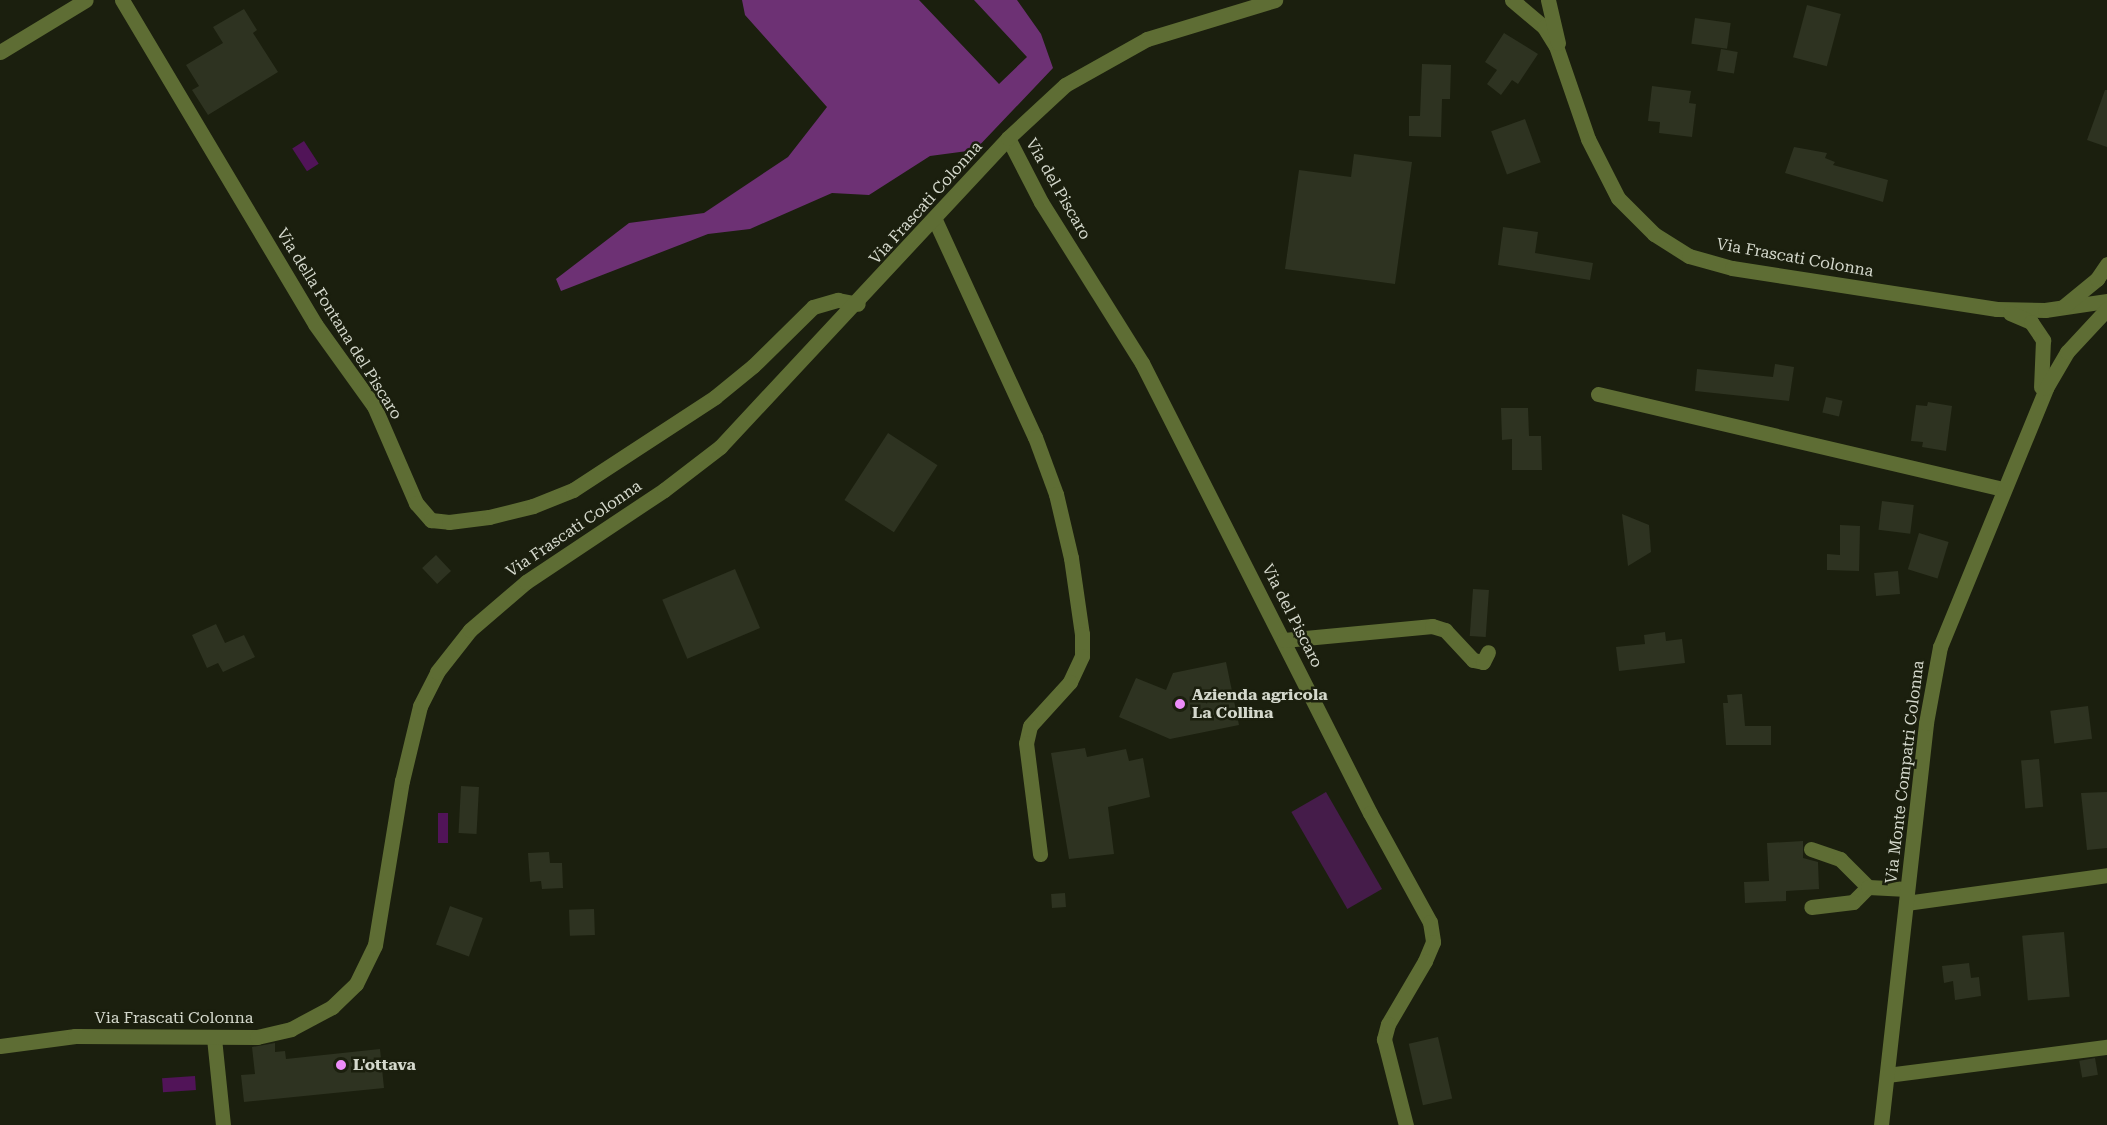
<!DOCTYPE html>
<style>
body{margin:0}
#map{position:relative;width:2107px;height:1125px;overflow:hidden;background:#1b1f0e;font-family:"Roboto Serif",serif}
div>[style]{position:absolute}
.green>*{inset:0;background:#451c4a;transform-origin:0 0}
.forest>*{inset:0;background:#6d3174}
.water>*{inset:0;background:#511458;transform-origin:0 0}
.building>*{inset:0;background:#2e3321;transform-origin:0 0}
.minor>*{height:15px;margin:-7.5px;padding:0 7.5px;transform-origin:7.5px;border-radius:7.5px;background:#5e6d34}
.dots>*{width:16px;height:16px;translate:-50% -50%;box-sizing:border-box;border:3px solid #1b1f0e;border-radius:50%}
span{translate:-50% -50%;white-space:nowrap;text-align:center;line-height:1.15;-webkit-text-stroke:5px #1b1f0e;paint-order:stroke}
.street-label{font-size:16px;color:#d4d8cc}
.poi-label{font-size:16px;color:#d4d8cc;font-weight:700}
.left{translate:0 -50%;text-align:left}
</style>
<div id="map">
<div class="green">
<i style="left:1326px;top:792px;width:112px;height:40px;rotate:60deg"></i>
</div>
<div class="forest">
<i style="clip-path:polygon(742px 0,919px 0,999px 84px,1027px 57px,974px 0,1017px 0,1041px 34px,1053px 68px,975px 150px,930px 156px,869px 195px,832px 193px,750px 229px,708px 234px,561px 291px,556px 279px,629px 223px,704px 213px,788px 157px,827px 107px,745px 15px)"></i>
</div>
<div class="water">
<i style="left:304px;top:141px;width:27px;height:14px;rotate:57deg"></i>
<i style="left:438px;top:813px;width:10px;height:30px"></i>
<i style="left:195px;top:1076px;width:14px;height:33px;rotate:86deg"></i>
</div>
<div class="building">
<i style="left:1807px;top:5px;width:35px;height:54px;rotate:15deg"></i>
<i style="clip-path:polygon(244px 9px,257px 30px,253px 33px,278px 72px,208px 115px,192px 90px,199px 86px,186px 65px,223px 43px,213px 27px)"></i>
<i style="left:1695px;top:18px;width:36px;height:26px;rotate:8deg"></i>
<i style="clip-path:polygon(1504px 33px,1538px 54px,1518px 84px,1512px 80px,1501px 95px,1487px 84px,1497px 70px,1485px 62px)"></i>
<i style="left:1721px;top:49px;width:17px;height:22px;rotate:10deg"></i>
<i style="clip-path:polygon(1422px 64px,1451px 65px,1450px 99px,1442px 99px,1441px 137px,1409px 136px,1409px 116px,1420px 116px)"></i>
<i style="clip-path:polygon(1652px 86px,1691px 91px,1689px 103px,1696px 104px,1692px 137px,1659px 133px,1660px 122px,1648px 121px)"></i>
<i style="clip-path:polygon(2105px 90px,2107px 90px,2107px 147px,2087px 140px)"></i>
<i style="left:1525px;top:119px;width:46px;height:36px;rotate:70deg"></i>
<i style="clip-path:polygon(1794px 147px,1827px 153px,1825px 158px,1835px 162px,1833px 165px,1888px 180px,1883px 202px,1785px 173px)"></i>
<i style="clip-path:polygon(1354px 154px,1412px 162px,1395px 284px,1285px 269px,1299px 170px,1351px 177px)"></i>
<i style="clip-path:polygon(1503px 227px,1538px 232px,1535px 253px,1593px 263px,1590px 280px,1498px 265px)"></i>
<i style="clip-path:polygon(1775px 364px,1794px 367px,1789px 401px,1695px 391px,1697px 369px,1773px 377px)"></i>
<i style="left:1826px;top:397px;width:17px;height:16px;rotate:13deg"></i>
<i style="clip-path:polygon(1928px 402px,1952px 406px,1946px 451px,1922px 447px,1923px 442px,1911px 441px,1916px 405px,1927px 406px)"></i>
<i style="clip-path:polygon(1501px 408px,1528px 408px,1529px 436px,1541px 436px,1542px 470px,1512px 470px,1512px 439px,1502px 440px)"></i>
<i style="left:888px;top:433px;width:59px;height:80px;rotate:33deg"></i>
<i style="left:1882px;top:501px;width:32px;height:29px;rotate:7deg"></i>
<i style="clip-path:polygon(1622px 514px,1649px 525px,1651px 552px,1628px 566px)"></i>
<i style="clip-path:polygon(1840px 525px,1860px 526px,1859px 571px,1827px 570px,1827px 554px,1840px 555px)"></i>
<i style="left:1919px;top:533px;width:31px;height:38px;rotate:17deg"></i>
<i style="left:436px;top:555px;width:22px;height:19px;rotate:47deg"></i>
<i style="left:735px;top:569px;width:64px;height:79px;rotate:67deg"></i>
<i style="left:1898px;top:571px;width:23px;height:24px;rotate:85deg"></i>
<i style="left:1473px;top:589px;width:16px;height:47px;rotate:4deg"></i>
<i style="clip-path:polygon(216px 624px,225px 643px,244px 635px,255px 657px,223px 672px,218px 663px,207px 668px,192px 635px)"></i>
<i style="clip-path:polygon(1665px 632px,1666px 641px,1682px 639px,1685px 663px,1619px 671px,1616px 647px,1645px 644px,1644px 635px)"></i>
<i style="clip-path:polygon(1226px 662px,1239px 725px,1170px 739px,1119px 717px,1136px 678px,1166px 690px,1173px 673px)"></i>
<i style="clip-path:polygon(1742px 694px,1745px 726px,1771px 726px,1771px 745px,1726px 745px,1723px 703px,1728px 703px,1727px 695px)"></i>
<i style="left:2088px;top:706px;width:33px;height:38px;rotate:83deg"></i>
<i style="clip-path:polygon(1085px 748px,1087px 757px,1126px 749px,1129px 761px,1143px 758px,1150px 797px,1108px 807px,1114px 854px,1069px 859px,1051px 753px)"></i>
<i style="left:2039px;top:759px;width:48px;height:18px;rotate:85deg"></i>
<i style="left:461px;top:786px;width:18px;height:47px;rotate:3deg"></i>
<i style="clip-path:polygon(2107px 792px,2107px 848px,2087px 850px,2081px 793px)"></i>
<i style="clip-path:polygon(1803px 841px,1803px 858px,1818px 862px,1819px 889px,1786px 891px,1786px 901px,1745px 903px,1744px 882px,1769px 881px,1767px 843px)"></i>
<i style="clip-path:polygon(549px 852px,550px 863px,562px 863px,563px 888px,542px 889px,541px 881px,530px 882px,528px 853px)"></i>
<i style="left:1065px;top:893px;width:14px;height:14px;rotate:86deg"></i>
<i style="left:450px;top:906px;width:35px;height:41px;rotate:20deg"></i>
<i style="left:594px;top:909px;width:26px;height:25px;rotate:88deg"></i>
<i style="left:2064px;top:932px;width:65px;height:42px;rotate:85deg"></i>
<i style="clip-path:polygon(1969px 963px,1971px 978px,1979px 977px,1981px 996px,1955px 1000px,1953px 981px,1944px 983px,1942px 966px)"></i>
<i style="left:1438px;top:1037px;width:63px;height:30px;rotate:77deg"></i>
<i style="clip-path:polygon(275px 1043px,275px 1052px,285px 1051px,286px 1059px,380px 1049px,384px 1088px,244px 1102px,241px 1075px,255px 1074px,252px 1047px)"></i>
<i style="left:2095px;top:1058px;width:17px;height:16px;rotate:80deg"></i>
</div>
<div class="minor">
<i style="left:122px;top:0;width:377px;rotate:59.2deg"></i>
<i style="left:315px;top:324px;width:101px;rotate:54.3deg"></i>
<i style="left:374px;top:406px;width:106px;rotate:66.6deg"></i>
<i style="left:416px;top:503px;width:23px;rotate:49deg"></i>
<i style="left:431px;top:520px;width:18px;rotate:6deg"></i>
<i style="left:449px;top:522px;width:40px;rotate:-7.1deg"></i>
<i style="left:489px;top:517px;width:45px;rotate:-14deg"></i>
<i style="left:533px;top:506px;width:43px;rotate:-21.8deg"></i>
<i style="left:573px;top:490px;width:170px;rotate:-33.2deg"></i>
<i style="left:715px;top:397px;width:49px;rotate:-39.2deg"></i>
<i style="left:753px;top:366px;width:84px;rotate:-44.5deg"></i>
<i style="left:813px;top:307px;width:26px;rotate:-16deg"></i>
<i style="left:838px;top:300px;width:20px;rotate:11deg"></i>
<i style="left:1512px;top:0;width:42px;rotate:40.2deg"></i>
<i style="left:1544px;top:27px;width:22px;rotate:58deg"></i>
<i style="left:1556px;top:46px;width:98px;rotate:71deg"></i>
<i style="left:1588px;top:139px;width:66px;rotate:63deg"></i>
<i style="left:1618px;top:198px;width:51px;rotate:45deg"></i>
<i style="left:1654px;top:234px;width:41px;rotate:32.2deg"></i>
<i style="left:1689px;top:256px;width:45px;rotate:15.6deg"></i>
<i style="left:1732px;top:268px;width:268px;rotate:8.8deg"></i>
<i style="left:1997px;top:309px;width:48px;rotate:1.2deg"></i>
<i style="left:2045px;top:310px;width:63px;rotate:-8.3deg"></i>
<i style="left:1548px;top:0;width:44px;rotate:76.9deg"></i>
<i style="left:0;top:52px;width:100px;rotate:-31.2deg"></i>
<i style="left:1008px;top:138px;width:72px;rotate:62.7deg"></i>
<i style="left:1041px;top:202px;width:190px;rotate:57.9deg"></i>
<i style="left:1142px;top:363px;width:504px;rotate:63.13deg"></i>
<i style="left:1370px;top:813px;width:124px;rotate:61.2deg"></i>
<i style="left:1430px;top:922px;width:20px;rotate:81deg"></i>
<i style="left:1433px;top:942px;width:21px;rotate:113deg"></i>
<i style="left:1425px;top:961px;width:73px;rotate:120.4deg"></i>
<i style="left:1388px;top:1024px;width:16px;rotate:105deg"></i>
<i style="left:1384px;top:1039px;width:89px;rotate:75.7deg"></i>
<i style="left:935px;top:220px;width:239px;rotate:65.3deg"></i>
<i style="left:1035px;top:437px;width:61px;rotate:69.8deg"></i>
<i style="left:1056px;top:494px;width:66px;rotate:76.8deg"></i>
<i style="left:1071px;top:558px;width:77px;rotate:81.8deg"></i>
<i style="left:1082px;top:634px;width:22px;rotate:90deg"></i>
<i style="left:1082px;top:656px;width:29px;rotate:115deg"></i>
<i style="left:1070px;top:682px;width:59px;rotate:132.3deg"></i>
<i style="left:1030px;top:726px;width:17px;rotate:103deg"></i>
<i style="left:1026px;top:743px;width:112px;rotate:82.8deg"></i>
<i style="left:2064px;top:306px;width:43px;rotate:-39.3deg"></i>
<i style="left:2097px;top:279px;width:18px;rotate:-56deg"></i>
<i style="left:2010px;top:313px;width:23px;rotate:23deg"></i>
<i style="left:2031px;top:322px;width:22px;rotate:56deg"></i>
<i style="left:2043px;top:340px;width:47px;rotate:92.4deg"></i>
<i style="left:1598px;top:394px;width:416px;rotate:13.2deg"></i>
<i style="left:1284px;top:640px;width:149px;rotate:-5.4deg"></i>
<i style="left:1432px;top:626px;width:14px;rotate:17deg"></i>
<i style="left:1445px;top:630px;width:41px;rotate:47deg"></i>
<i style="left:1473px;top:660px;width:10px;rotate:11deg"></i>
<i style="left:1483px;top:662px;width:11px;rotate:-63deg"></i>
<i style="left:1811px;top:849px;width:31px;rotate:19deg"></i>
<i style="left:1840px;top:859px;width:40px;rotate:45deg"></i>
<i style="left:1868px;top:887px;width:21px;rotate:135deg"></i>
<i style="left:1853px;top:902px;width:42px;rotate:173.2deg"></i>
<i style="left:1868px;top:887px;width:39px;rotate:3deg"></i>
<i style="left:1906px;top:903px;width:203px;rotate:-7.9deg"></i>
<i style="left:214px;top:1038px;width:87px;rotate:84.1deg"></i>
<i style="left:0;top:1046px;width:76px;rotate:-7.6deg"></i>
<i style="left:75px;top:1036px;width:182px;rotate:0.3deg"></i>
<i style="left:257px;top:1037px;width:35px;rotate:-13deg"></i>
<i style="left:291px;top:1029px;width:47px;rotate:-28.2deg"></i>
<i style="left:332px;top:1007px;width:33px;rotate:-44deg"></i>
<i style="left:356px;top:984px;width:43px;rotate:-64deg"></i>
<i style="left:375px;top:945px;width:166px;rotate:-80.7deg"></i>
<i style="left:402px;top:781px;width:77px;rotate:-76.5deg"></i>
<i style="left:420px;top:706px;width:38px;rotate:-63deg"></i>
<i style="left:437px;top:672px;width:53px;rotate:-51.8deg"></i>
<i style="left:470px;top:630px;width:74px;rotate:-40.6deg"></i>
<i style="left:526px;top:582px;width:166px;rotate:-33.7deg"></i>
<i style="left:664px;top:490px;width:71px;rotate:-37.5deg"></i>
<i style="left:720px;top:447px;width:422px;rotate:-47deg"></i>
<i style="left:1008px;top:138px;width:78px;rotate:-42.9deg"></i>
<i style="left:1065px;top:85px;width:94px;rotate:-29.3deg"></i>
<i style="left:1147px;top:39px;width:134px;rotate:-16.9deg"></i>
<i style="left:1887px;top:1075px;width:222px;rotate:-7.3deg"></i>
<i style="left:1881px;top:1125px;width:405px;rotate:-83.6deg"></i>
<i style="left:1926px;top:723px;width:77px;rotate:-79.6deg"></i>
<i style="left:1940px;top:647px;width:280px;rotate:-67.7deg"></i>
<i style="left:2046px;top:388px;width:42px;rotate:-59.7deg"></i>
<i style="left:2067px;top:352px;width:59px;rotate:-47.1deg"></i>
</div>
<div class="dots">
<i style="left:1180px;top:704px;background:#ed8cf9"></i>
<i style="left:341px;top:1065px;background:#ed8cf9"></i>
</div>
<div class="street-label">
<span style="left:1058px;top:189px;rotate:60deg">Via del Piscaro</span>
<span style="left:926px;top:203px;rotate:-48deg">Via Frascati Colonna</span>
<span style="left:1795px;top:258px;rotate:10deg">Via Frascati Colonna</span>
<span style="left:339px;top:324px;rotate:58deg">Via della Fontana del Piscaro</span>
<span style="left:574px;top:529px;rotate:-34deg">Via Frascati Colonna</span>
<span style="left:1292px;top:616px;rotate:63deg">Via del Piscaro</span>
<span style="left:1905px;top:772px;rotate:-83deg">Via Monte Compatri Colonna</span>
<span style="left:174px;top:1018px">Via Frascati Colonna</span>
</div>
<div class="poi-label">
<span class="left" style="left:1192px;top:704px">Azienda agricola<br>La Collina</span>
<span class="left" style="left:353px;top:1065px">L'ottava</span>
</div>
</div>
